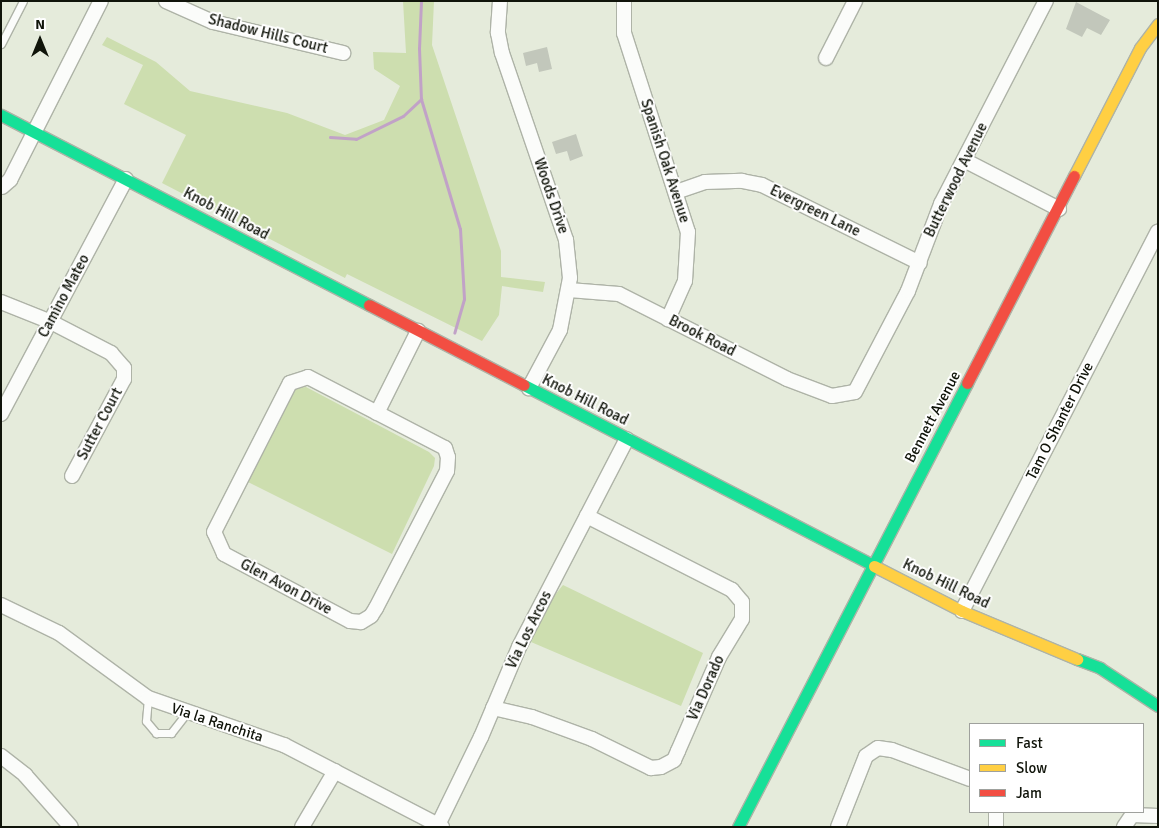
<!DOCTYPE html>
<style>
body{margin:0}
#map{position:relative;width:1159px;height:828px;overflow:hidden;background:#e5ebdb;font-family:Signika,sans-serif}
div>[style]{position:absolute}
.green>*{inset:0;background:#cddeaf}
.stream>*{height:3px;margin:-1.5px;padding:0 1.5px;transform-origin:1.5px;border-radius:1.5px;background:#c1a2c7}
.building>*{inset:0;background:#c2c7bb}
.roads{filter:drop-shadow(1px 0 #aeb3a7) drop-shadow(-1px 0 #aeb3a7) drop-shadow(0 1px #aeb3a7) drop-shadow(0 -1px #aeb3a7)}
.lane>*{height:7px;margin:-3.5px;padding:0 3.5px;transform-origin:3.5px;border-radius:3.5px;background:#fbfcfa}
.street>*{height:14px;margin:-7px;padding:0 7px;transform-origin:7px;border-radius:7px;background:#fbfcfa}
.fast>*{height:11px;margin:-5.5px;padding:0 5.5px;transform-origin:5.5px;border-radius:5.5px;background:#16e098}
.slow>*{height:11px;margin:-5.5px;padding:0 5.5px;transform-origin:5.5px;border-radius:5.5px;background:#ffcf43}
.jam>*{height:11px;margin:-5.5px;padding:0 5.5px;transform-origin:5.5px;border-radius:5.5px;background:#f24e42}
span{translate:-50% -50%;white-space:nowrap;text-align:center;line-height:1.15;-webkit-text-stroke:4px #fff;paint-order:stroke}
.street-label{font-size:15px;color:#10140a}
.frame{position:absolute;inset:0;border:2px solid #10140a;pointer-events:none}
.legend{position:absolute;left:969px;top:723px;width:175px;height:90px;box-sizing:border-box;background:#fff;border:1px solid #9fa19d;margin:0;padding:6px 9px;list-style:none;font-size:15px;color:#10140a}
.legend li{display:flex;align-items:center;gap:10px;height:25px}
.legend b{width:25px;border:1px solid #9fa19d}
.north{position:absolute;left:15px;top:15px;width:50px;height:50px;-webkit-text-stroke:4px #fff;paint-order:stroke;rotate:0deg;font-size:14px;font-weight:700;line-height:20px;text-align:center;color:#10140a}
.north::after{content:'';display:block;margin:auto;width:18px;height:22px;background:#10140a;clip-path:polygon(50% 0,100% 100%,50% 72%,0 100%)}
</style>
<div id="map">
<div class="green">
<i style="clip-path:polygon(403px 1px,434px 1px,432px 45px,501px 251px,501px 277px,545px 282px,543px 292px,502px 286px,499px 315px,482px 341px,347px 274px,345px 278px,162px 183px,186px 135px,124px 104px,143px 65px,102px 45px,107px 37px,156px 62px,190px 91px,287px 113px,345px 135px,384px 120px,400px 86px,374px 69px,373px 52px,406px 53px)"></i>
<i style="clip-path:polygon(306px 387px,429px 452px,435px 458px,434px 466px,392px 554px,246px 481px,290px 395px,296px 388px)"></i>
<i style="clip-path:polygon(563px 585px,703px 653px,681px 706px,531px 642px,550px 601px)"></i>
</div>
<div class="stream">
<i style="left:421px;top:1px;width:47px;rotate:92.4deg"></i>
<i style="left:419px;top:48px;width:51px;rotate:87.8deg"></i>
<i style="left:421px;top:99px;width:136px;rotate:73.3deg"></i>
<i style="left:460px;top:229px;width:70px;rotate:86.7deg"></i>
<i style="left:464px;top:299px;width:35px;rotate:106deg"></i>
<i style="left:330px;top:137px;width:26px;rotate:4deg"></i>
<i style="left:356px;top:139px;width:52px;rotate:-26.1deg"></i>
<i style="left:403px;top:116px;width:25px;rotate:-43deg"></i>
</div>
<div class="building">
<i style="clip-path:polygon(1076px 2px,1110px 20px,1101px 35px,1087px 28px,1082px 37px,1066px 29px)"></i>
<i style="clip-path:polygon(547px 47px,552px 69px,539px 72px,537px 63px,526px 66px,523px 53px)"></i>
<i style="clip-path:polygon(576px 134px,583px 156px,570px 161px,567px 151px,556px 154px,552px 142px)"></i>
</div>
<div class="roads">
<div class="lane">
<i style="left:1px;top:44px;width:48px;rotate:-62.9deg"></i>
<i style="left:148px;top:698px;width:23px;rotate:95deg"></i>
<i style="left:146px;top:721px;width:16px;rotate:50deg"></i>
<i style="left:156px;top:733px;width:15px"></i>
<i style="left:171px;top:733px;width:24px;rotate:-52deg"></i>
</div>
<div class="street">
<i style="left:166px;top:1px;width:51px;rotate:24.1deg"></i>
<i style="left:213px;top:22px;width:134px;rotate:13.4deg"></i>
<i style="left:500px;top:1px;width:32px;rotate:94deg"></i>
<i style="left:498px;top:33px;width:20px;rotate:79deg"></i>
<i style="left:502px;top:53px;width:198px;rotate:71.1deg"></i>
<i style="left:566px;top:240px;width:38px;rotate:84deg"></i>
<i style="left:570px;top:278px;width:53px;rotate:100.9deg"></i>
<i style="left:560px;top:330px;width:66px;rotate:118.1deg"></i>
<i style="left:624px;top:1px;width:32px;rotate:90deg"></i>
<i style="left:624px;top:33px;width:209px;rotate:72.2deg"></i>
<i style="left:688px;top:232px;width:49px;rotate:93.5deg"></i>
<i style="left:685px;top:281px;width:42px;rotate:114.1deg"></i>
<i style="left:826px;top:58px;width:64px;rotate:-63deg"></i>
<i style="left:964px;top:160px;width:107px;rotate:27.3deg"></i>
<i style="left:2px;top:187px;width:11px;rotate:-41deg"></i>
<i style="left:10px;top:180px;width:201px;rotate:-63.1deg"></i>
<i style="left:676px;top:192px;width:31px;rotate:-19deg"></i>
<i style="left:705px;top:182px;width:37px;rotate:-2deg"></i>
<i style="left:742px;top:181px;width:20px;rotate:11deg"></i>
<i style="left:762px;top:185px;width:176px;rotate:26.3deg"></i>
<i style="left:569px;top:290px;width:50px;rotate:4.6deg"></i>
<i style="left:619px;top:294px;width:188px;rotate:26.8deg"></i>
<i style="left:787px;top:379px;width:48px;rotate:20.7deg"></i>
<i style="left:832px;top:396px;width:23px;rotate:-10deg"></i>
<i style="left:855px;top:392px;width:114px;rotate:-62.3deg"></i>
<i style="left:908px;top:291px;width:93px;rotate:-69.2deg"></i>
<i style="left:941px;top:204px;width:229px;rotate:-62.7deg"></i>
<i style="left:1px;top:302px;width:54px;rotate:21.8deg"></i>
<i style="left:51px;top:322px;width:68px;rotate:27.3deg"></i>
<i style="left:111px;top:353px;width:20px;rotate:49deg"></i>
<i style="left:124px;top:368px;width:11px;rotate:90deg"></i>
<i style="left:124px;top:379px;width:110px;rotate:118.2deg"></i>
<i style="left:308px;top:377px;width:154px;rotate:27.4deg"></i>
<i style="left:445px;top:448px;width:9px;rotate:72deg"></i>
<i style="left:448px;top:457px;width:14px;rotate:94deg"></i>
<i style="left:447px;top:471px;width:154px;rotate:117.4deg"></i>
<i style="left:376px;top:608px;width:9px;rotate:122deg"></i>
<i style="left:371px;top:616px;width:12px;rotate:149deg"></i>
<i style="left:361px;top:622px;width:11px;rotate:-175deg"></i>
<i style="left:350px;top:621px;width:143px;rotate:-152deg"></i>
<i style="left:224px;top:554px;width:24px;rotate:-114deg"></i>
<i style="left:214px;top:532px;width:167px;rotate:-63deg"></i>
<i style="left:290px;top:383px;width:19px;rotate:-18deg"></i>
<i style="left:377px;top:413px;width:92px;rotate:-63.4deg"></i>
<i style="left:1px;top:414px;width:266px;rotate:-62deg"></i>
<i style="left:1px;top:605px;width:64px;rotate:25.8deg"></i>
<i style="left:59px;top:633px;width:110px;rotate:36.1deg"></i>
<i style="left:148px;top:698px;width:144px;rotate:19.1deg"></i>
<i style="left:284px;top:745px;width:178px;rotate:27.4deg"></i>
<i style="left:962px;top:611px;width:427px;rotate:-62.7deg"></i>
<i style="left:493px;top:708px;width:40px;rotate:13deg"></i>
<i style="left:532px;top:717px;width:64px;rotate:20.1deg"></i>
<i style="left:592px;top:739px;width:66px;rotate:26.2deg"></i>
<i style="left:651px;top:768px;width:10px;rotate:-6deg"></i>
<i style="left:661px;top:767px;width:15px;rotate:-28deg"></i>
<i style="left:674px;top:760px;width:10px;rotate:-66deg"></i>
<i style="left:678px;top:751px;width:103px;rotate:-66.4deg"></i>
<i style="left:719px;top:657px;width:44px;rotate:-58.8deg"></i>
<i style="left:742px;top:619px;width:17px;rotate:-90deg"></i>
<i style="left:742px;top:602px;width:16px;rotate:-130deg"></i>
<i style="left:732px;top:590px;width:163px;rotate:-153deg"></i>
<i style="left:1px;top:756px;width:31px;rotate:38deg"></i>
<i style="left:25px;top:775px;width:69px;rotate:48.5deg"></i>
<i style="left:438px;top:825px;width:98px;rotate:-64deg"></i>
<i style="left:481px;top:737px;width:98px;rotate:-67.1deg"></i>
<i style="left:519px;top:647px;width:234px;rotate:-62.6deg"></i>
<i style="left:302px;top:827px;width:65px;rotate:-59.5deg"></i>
<i style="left:838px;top:827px;width:76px;rotate:-68.5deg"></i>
<i style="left:866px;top:756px;width:14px;rotate:-34deg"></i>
<i style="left:878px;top:748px;width:14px;rotate:8deg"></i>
<i style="left:892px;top:750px;width:83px;rotate:20.4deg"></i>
<i style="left:996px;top:827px;width:15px;rotate:-90deg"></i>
<i style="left:1124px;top:827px;width:14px;rotate:-56deg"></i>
<i style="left:1132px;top:815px;width:26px;rotate:2deg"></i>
</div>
<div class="fast">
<i style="left:1px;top:115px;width:414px;rotate:27.3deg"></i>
<i style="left:524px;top:385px;width:394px;rotate:27.3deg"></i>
<i style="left:1077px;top:659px;width:25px;rotate:21deg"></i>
<i style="left:1100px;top:668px;width:69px;rotate:33.2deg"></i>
<i style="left:738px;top:827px;width:500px;rotate:-62.7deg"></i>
</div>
<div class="slow">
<i style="left:1074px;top:176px;width:144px;rotate:-62.7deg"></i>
<i style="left:1140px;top:48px;width:30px;rotate:-53deg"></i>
<i style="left:874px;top:566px;width:99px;rotate:27.1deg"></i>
<i style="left:962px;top:611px;width:125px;rotate:22.7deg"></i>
</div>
<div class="jam">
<i style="left:369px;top:305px;width:174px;rotate:27.3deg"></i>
<i style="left:967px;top:383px;width:233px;rotate:-62.7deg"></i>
</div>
</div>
<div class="street-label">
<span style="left:268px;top:34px;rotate:14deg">Shadow Hills Court</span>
<span style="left:665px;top:161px;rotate:72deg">Spanish Oak Avenue</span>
<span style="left:956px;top:180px;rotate:-64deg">Butterwood Avenue</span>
<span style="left:551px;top:196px;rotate:71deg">Woods Drive</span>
<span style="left:815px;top:211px;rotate:26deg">Evergreen Lane</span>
<span style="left:226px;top:214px;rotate:28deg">Knob Hill Road</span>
<span style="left:64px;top:296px;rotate:-62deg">Camino Mateo</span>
<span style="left:702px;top:336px;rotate:27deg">Brook Road</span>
<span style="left:585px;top:400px;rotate:27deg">Knob Hill Road</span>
<span style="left:933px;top:417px;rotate:-62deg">Bennett Avenue</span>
<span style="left:1060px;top:421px;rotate:-63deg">Tam O Shanter Drive</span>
<span style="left:100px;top:424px;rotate:-62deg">Sutter Court</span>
<span style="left:946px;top:584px;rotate:26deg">Knob Hill Road</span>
<span style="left:286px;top:587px;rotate:28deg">Glen Avon Drive</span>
<span style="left:529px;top:630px;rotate:-64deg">Via Los Arcos</span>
<span style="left:706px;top:688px;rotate:-66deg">Via Dorado</span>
<span style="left:217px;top:723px;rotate:18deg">Via la Ranchita</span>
</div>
<div class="frame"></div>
<ul class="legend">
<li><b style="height:6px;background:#16e098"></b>Fast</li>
<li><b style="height:6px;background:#ffcf43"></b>Slow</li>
<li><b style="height:6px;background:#f24e42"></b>Jam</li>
</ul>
<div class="north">N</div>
</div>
